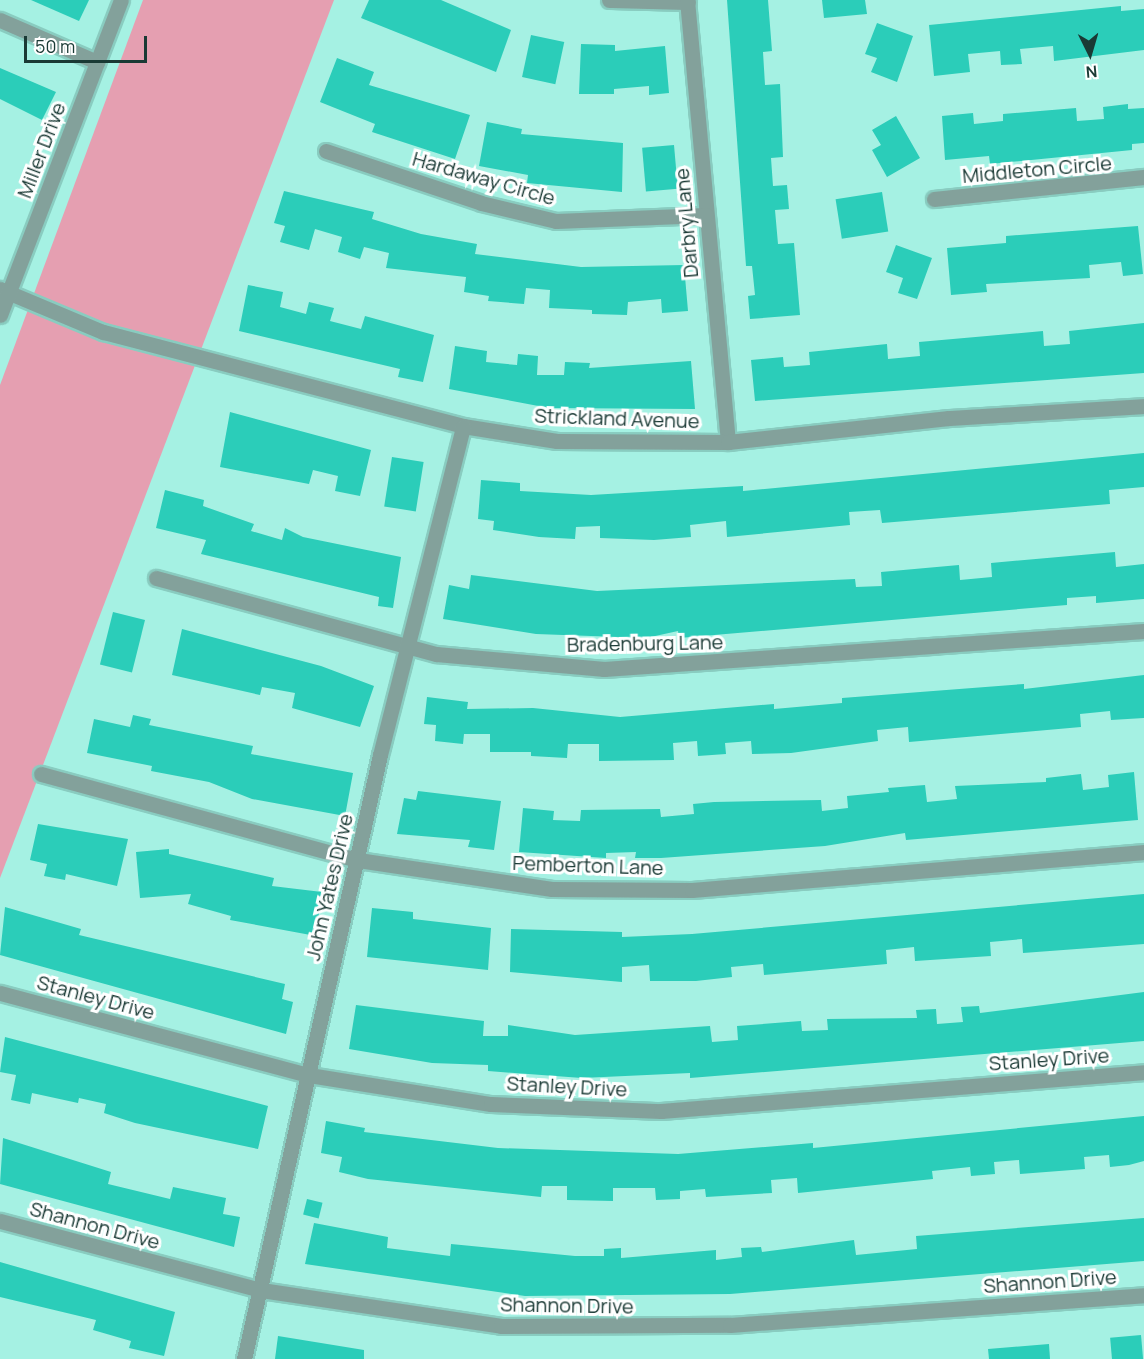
<!DOCTYPE html>
<style>
body{margin:0}
#map{position:relative;width:1144px;height:1359px;overflow:hidden;background:#a5f1e3;font-family:Manrope,sans-serif}
div>[style]{position:absolute}
.green>*{inset:0;background:#e59fb1}
.building>*{inset:0;background:#2bcdb9;transform-origin:0 0}
.roads{filter:drop-shadow(2px 0 #89ccc0) drop-shadow(-2px 0 #89ccc0) drop-shadow(0 2px #89ccc0) drop-shadow(0 -2px #89ccc0)}
.street>*{height:15px;margin:-7.5px;padding:0 7.5px;transform-origin:7.5px;border-radius:7.5px;background:#83a19b}
span{translate:-50% -50%;white-space:nowrap;text-align:center;line-height:1.15;-webkit-text-stroke:6px #fff;paint-order:stroke}
.street-label{font-size:20px;color:#1a3a35}
.north{position:absolute;left:1060px;top:24px;width:60px;height:60px;-webkit-text-stroke:4px #fff;paint-order:stroke;rotate:175deg;font-size:16px;font-weight:700;line-height:24px;text-align:center;color:#1a3a35}
.north::after{content:'';display:block;margin:auto;width:21px;height:27px;background:#1a3a35;clip-path:polygon(50% 0,100% 100%,50% 72%,0 100%)}
.scale{position:absolute;left:24px;top:36px;width:123px;height:27px;box-sizing:border-box;border:3px solid #1a3a35;border-top:0;padding-left:8px;font-size:18px;line-height:21px;white-space:nowrap;color:#1a3a35;-webkit-text-stroke:4px #fff;paint-order:stroke}
</style>
<div id="map">
<div class="green">
<i style="clip-path:polygon(143px 0,334px 0,0 878px,0 385px)"></i>
</div>
<div class="building">
<i style="clip-path:polygon(31px 0,89px 0,79px 21px)"></i>
<i style="clip-path:polygon(369px 0,441px 0,511px 30px,496px 72px,361px 18px)"></i>
<i style="clip-path:polygon(727px 0,768px 0,772px 51px,763px 52px,765px 85px,780px 84px,783px 157px,771px 158px,773px 186px,787px 185px,789px 209px,775px 210px,778px 244px,794px 243px,800px 315px,750px 319px,748px 296px,755px 295px,752px 266px,746px 266px)"></i>
<i style="clip-path:polygon(822px 0,865px 0,867px 14px,824px 18px)"></i>
<i style="clip-path:polygon(1121px 6px,1121px 11px,1144px 9px,1144px 50px,1054px 61px,1053px 46px,1020px 49px,1022px 64px,1001px 65px,1000px 51px,968px 54px,970px 72px,934px 76px,929px 25px)"></i>
<i style="clip-path:polygon(877px 23px,913px 36px,897px 82px,871px 72px,877px 58px,865px 54px)"></i>
<i style="left:531px;top:35px;width:34px;height:43px;rotate:12deg"></i>
<i style="clip-path:polygon(581px 44px,615px 45px,615px 51px,665px 46px,669px 93px,649px 95px,649px 86px,614px 89px,614px 94px,579px 94px)"></i>
<i style="clip-path:polygon(337px 58px,374px 72px,369px 85px,470px 115px,455px 159px,372px 132px,375px 124px,320px 102px)"></i>
<i style="clip-path:polygon(0 68px,56px 92px,42px 120px,0 99px)"></i>
<i style="clip-path:polygon(1128px 104px,1128px 109px,1144px 108px,1144px 143px,1132px 144px,1132px 150px,990px 164px,989px 156px,945px 160px,942px 116px,973px 113px,974px 124px,1003px 121px,1003px 114px,1076px 108px,1077px 121px,1104px 119px,1103px 107px)"></i>
<i style="clip-path:polygon(896px 116px,920px 158px,887px 177px,872px 150px,881px 145px,872px 130px)"></i>
<i style="clip-path:polygon(487px 122px,522px 129px,521px 134px,623px 143px,622px 192px,527px 183px,528px 175px,479px 166px)"></i>
<i style="left:674px;top:145px;width:44px;height:32px;rotate:85deg"></i>
<i style="clip-path:polygon(284px 191px,374px 212px,372px 219px,421px 234px,477px 244px,475px 254px,581px 267px,684px 265px,688px 311px,662px 313px,661px 299px,628px 302px,627px 315px,592px 314px,592px 310px,549px 308px,550px 290px,526px 288px,524px 304px,488px 301px,489px 296px,464px 292px,466px 277px,386px 268px,389px 253px,364px 247px,360px 259px,338px 252px,342px 237px,315px 229px,309px 250px,280px 242px,285px 226px,274px 223px)"></i>
<i style="left:882px;top:192px;width:40px;height:47px;rotate:81deg"></i>
<i style="clip-path:polygon(1138px 226px,1143px 274px,1123px 276px,1121px 262px,1089px 265px,1090px 278px,986px 284px,987px 292px,951px 295px,947px 248px,1006px 243px,1006px 236px)"></i>
<i style="clip-path:polygon(896px 245px,932px 258px,917px 299px,898px 293px,903px 278px,886px 272px)"></i>
<i style="clip-path:polygon(248px 285px,283px 292px,280px 307px,306px 314px,309px 302px,334px 308px,330px 321px,361px 329px,365px 316px,434px 335px,423px 382px,398px 377px,400px 369px,239px 331px)"></i>
<i style="clip-path:polygon(1144px 323px,1144px 373px,755px 401px,751px 360px,783px 357px,784px 367px,810px 365px,809px 352px,887px 344px,888px 359px,920px 356px,919px 342px,1043px 331px,1044px 346px,1070px 344px,1069px 331px)"></i>
<i style="clip-path:polygon(455px 346px,487px 351px,486px 362px,517px 365px,518px 354px,538px 356px,537px 375px,564px 375px,565px 362px,590px 363px,589px 368px,691px 361px,695px 409px,549px 408px,449px 389px)"></i>
<i style="clip-path:polygon(230px 412px,371px 450px,360px 496px,335px 491px,338px 476px,313px 470px,309px 484px,220px 467px)"></i>
<i style="clip-path:polygon(1144px 453px,1144px 487px,1109px 490px,1110px 504px,882px 523px,880px 510px,849px 512px,850px 525px,727px 537px,726px 521px,690px 525px,691px 537px,654px 540px,600px 538px,600px 526px,576px 527px,575px 539px,539px 537px,493px 530px,494px 521px,478px 519px,481px 480px,520px 483px,520px 491px,591px 495px,743px 486px,743px 491px)"></i>
<i style="left:392px;top:457px;width:32px;height:50px;rotate:9deg"></i>
<i style="clip-path:polygon(165px 490px,204px 500px,203px 506px,254px 524px,251px 531px,282px 540px,285px 528px,303px 537px,401px 557px,393px 608px,378px 606px,379px 597px,201px 554px,206px 540px,156px 528px)"></i>
<i style="clip-path:polygon(1115px 552px,1116px 567px,1144px 564px,1144px 599px,1096px 603px,1096px 596px,1067px 598px,1067px 605px,679px 638px,678px 631px,646px 638px,536px 634px,443px 619px,449px 585px,469px 589px,471px 575px,597px 591px,855px 579px,856px 587px,882px 586px,881px 572px,959px 565px,960px 580px,992px 577px,991px 563px)"></i>
<i style="left:113px;top:612px;width:33px;height:54px;rotate:14deg"></i>
<i style="clip-path:polygon(182px 629px,321px 666px,374px 686px,360px 727px,292px 708px,295px 693px,262px 687px,260px 695px,172px 675px)"></i>
<i style="clip-path:polygon(1144px 675px,1144px 718px,1111px 720px,1110px 711px,1080px 714px,1081px 727px,909px 742px,908px 727px,877px 730px,878px 741px,791px 753px,752px 754px,751px 741px,725px 743px,726px 754px,698px 756px,697px 741px,673px 743px,674px 760px,599px 761px,599px 744px,568px 744px,567px 758px,531px 756px,531px 752px,490px 752px,490px 734px,464px 734px,463px 744px,435px 741px,436px 725px,424px 724px,427px 697px,468px 702px,467px 709px,533px 708px,620px 717px,774px 704px,774px 709px,842px 703px,842px 698px,1024px 684px,1024px 689px)"></i>
<i style="clip-path:polygon(133px 715px,151px 719px,149px 725px,253px 746px,251px 754px,353px 773px,345px 816px,252px 799px,209px 782px,151px 771px,152px 766px,87px 753px,94px 719px,130px 727px)"></i>
<i style="clip-path:polygon(1134px 772px,1138px 820px,906px 840px,905px 833px,825px 846px,661px 858px,635px 858px,636px 852px,606px 853px,606px 858px,519px 852px,523px 808px,554px 811px,553px 820px,580px 821px,581px 810px,660px 809px,661px 817px,694px 814px,693px 804px,714px 802px,821px 800px,822px 811px,848px 808px,847px 796px,889px 792px,888px 788px,925px 785px,927px 802px,957px 799px,955px 786px,1046px 782px,1046px 778px,1081px 774px,1083px 790px,1109px 787px,1108px 775px)"></i>
<i style="clip-path:polygon(418px 791px,501px 801px,494px 850px,468px 847px,470px 840px,397px 834px,404px 798px,416px 800px)"></i>
<i style="clip-path:polygon(38px 824px,128px 839px,117px 886px,66px 874px,65px 880px,44px 876px,47px 864px,30px 860px)"></i>
<i style="clip-path:polygon(169px 849px,169px 854px,274px 878px,272px 886px,322px 892px,316px 936px,230px 920px,231px 916px,188px 904px,191px 894px,140px 898px,136px 852px)"></i>
<i style="clip-path:polygon(1144px 894px,1144px 944px,1023px 953px,1022px 939px,990px 942px,991px 956px,915px 961px,914px 947px,886px 950px,887px 964px,764px 975px,763px 964px,731px 967px,732px 977px,696px 981px,650px 981px,649px 965px,622px 967px,622px 982px,510px 972px,511px 929px,622px 932px,622px 937px,692px 934px)"></i>
<i style="clip-path:polygon(5px 907px,81px 929px,79px 935px,285px 984px,282px 999px,293px 1002px,286px 1034px,0 955px)"></i>
<i style="clip-path:polygon(372px 908px,413px 912px,413px 919px,491px 928px,488px 970px,367px 957px)"></i>
<i style="clip-path:polygon(1144px 992px,1144px 1041px,690px 1078px,690px 1073px,582px 1078px,488px 1071px,488px 1065px,432px 1063px,349px 1049px,356px 1005px,484px 1021px,483px 1036px,508px 1036px,508px 1025px,575px 1035px,710px 1026px,712px 1042px,738px 1040px,737px 1026px,801px 1021px,802px 1031px,828px 1030px,827px 1019px,917px 1018px,916px 1010px,936px 1009px,937px 1024px,963px 1022px,961px 1007px,979px 1006px,980px 1013px)"></i>
<i style="clip-path:polygon(5px 1037px,268px 1106px,258px 1149px,135px 1123px,104px 1113px,106px 1104px,79px 1098px,78px 1103px,32px 1093px,30px 1104px,11px 1100px,16px 1075px,0 1072px)"></i>
<i style="clip-path:polygon(1144px 1116px,1144px 1161px,1129px 1165px,1110px 1167px,1109px 1155px,1084px 1157px,1085px 1169px,1020px 1174px,1019px 1160px,994px 1162px,995px 1174px,971px 1176px,970px 1167px,932px 1171px,933px 1179px,798px 1193px,797px 1178px,771px 1180px,772px 1193px,706px 1197px,705px 1189px,680px 1191px,680px 1199px,656px 1200px,655px 1188px,613px 1188px,613px 1201px,567px 1200px,567px 1186px,542px 1186px,541px 1197px,368px 1179px,339px 1172px,342px 1157px,321px 1153px,326px 1121px,365px 1128px,364px 1132px,498px 1148px,678px 1154px,813px 1143px,813px 1148px)"></i>
<i style="clip-path:polygon(3px 1138px,111px 1172px,108px 1184px,170px 1199px,173px 1187px,226px 1198px,223px 1214px,240px 1217px,234px 1247px,0 1184px)"></i>
<i style="left:307px;top:1199px;width:16px;height:16px;rotate:14deg"></i>
<i style="clip-path:polygon(1144px 1218px,1144px 1261px,730px 1294px,525px 1296px,305px 1264px,314px 1223px,388px 1237px,387px 1248px,450px 1256px,451px 1244px,575px 1256px,604px 1256px,604px 1249px,621px 1248px,621px 1258px,716px 1250px,716px 1260px,742px 1257px,741px 1248px,761px 1247px,762px 1252px,854px 1240px,856px 1255px,917px 1249px,916px 1236px)"></i>
<i style="clip-path:polygon(0 1262px,175px 1312px,164px 1356px,129px 1348px,131px 1341px,93px 1330px,96px 1320px,0 1297px)"></i>
<i style="left:1141px;top:1335px;width:24px;height:31px;rotate:85deg"></i>
<i style="clip-path:polygon(278px 1336px,364px 1350px,364px 1359px,275px 1359px)"></i>
<i style="clip-path:polygon(1049px 1344px,1050px 1359px,989px 1359px,988px 1349px)"></i>
</div>
<div class="roads">
<div class="street">
<i style="left:609px;top:0;width:79px;rotate:1.5deg"></i>
<i style="left:687px;top:0;width:444px;rotate:84.7deg"></i>
<i style="left:0;top:20px;width:106px;rotate:23.4deg"></i>
<i style="left:326px;top:151px;width:163px;rotate:18.5deg"></i>
<i style="left:481px;top:203px;width:77px;rotate:13.5deg"></i>
<i style="left:556px;top:221px;width:150px;rotate:-2.3deg"></i>
<i style="left:934px;top:199px;width:211px;rotate:-6deg"></i>
<i style="left:0;top:289px;width:112px;rotate:22.7deg"></i>
<i style="left:103px;top:332px;width:372px;rotate:14.6deg"></i>
<i style="left:463px;top:426px;width:95px;rotate:9.1deg"></i>
<i style="left:557px;top:441px;width:171px;rotate:0.3deg"></i>
<i style="left:728px;top:442px;width:222px;rotate:-6.2deg"></i>
<i style="left:949px;top:418px;width:195px;rotate:-3.5deg"></i>
<i style="left:0;top:315px;width:337px;rotate:-69deg"></i>
<i style="left:156px;top:578px;width:290px;rotate:15.2deg"></i>
<i style="left:436px;top:654px;width:169px;rotate:5.1deg"></i>
<i style="left:604px;top:669px;width:541px;rotate:-4.03deg"></i>
<i style="left:41px;top:774px;width:328px;rotate:15.2deg"></i>
<i style="left:358px;top:860px;width:196px;rotate:8.5deg"></i>
<i style="left:552px;top:889px;width:140px;rotate:0.4deg"></i>
<i style="left:692px;top:890px;width:454px;rotate:-4.8deg"></i>
<i style="left:0;top:993px;width:320px;rotate:14.9deg"></i>
<i style="left:309px;top:1075px;width:184px;rotate:9.1deg"></i>
<i style="left:491px;top:1104px;width:170px;rotate:2.4deg"></i>
<i style="left:661px;top:1111px;width:485px;rotate:-4.6deg"></i>
<i style="left:0;top:1221px;width:270px;rotate:14.8deg"></i>
<i style="left:261px;top:1290px;width:243px;rotate:8.5deg"></i>
<i style="left:501px;top:1326px;width:229px;rotate:-0.3deg"></i>
<i style="left:730px;top:1325px;width:415px;rotate:-4.1deg"></i>
<i style="left:244px;top:1359px;width:619px;rotate:-77.31deg"></i>
<i style="left:380px;top:755px;width:339px;rotate:-75.8deg"></i>
</div>
</div>
<div class="street-label">
<span style="left:41px;top:150px;rotate:-69deg">Miller Drive</span>
<span style="left:1037px;top:169px;rotate:-5deg">Middleton Circle</span>
<span style="left:484px;top:178px;rotate:16deg">Hardaway Circle</span>
<span style="left:686px;top:223px;rotate:-95deg">Darbry Lane</span>
<span style="left:617px;top:418px;rotate:2deg">Strickland Avenue</span>
<span style="left:645px;top:643px;rotate:-1deg">Bradenburg Lane</span>
<span style="left:588px;top:865px;rotate:2deg">Pemberton Lane</span>
<span style="left:329px;top:887px;rotate:-77deg">John Yates Drive</span>
<span style="left:96px;top:997px;rotate:15deg">Stanley Drive</span>
<span style="left:1049px;top:1059px;rotate:-4deg">Stanley Drive</span>
<span style="left:567px;top:1086px;rotate:3deg">Stanley Drive</span>
<span style="left:95px;top:1225px;rotate:15deg">Shannon Drive</span>
<span style="left:1050px;top:1281px;rotate:-4deg">Shannon Drive</span>
<span style="left:567px;top:1305px;rotate:1deg">Shannon Drive</span>
</div>
<div class="north">N</div>
<div class="scale">50 m</div>
</div>
